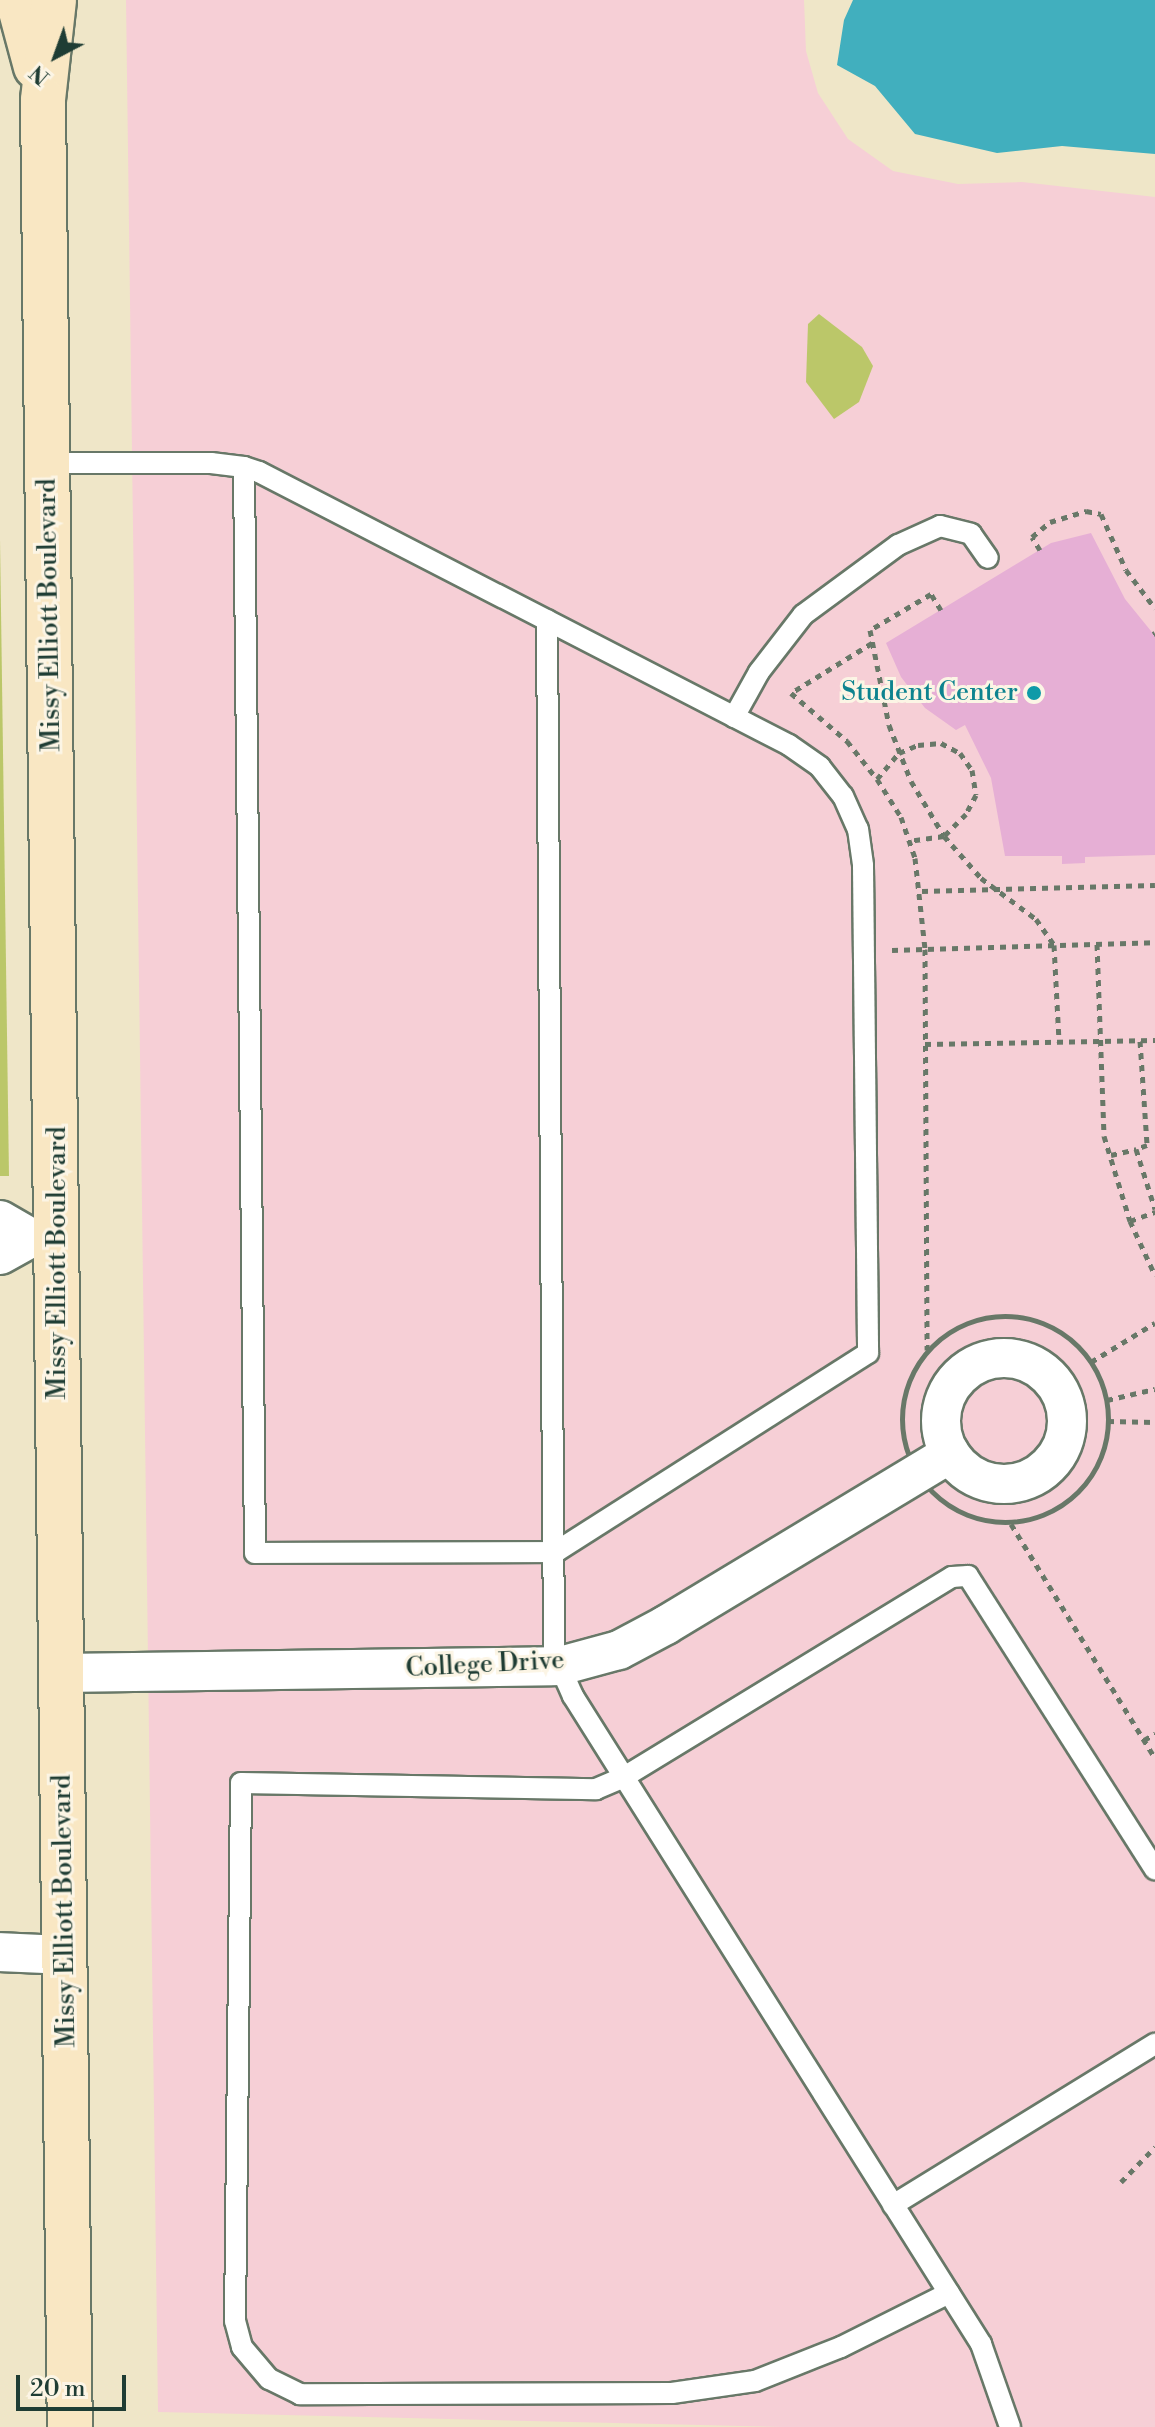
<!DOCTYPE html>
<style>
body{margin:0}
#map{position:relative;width:1155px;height:2427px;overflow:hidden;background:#efe6c8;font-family:"Libre Bodoni",serif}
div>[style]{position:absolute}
.built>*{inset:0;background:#f6cfd6}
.green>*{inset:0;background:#bbc769}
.water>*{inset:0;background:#41afbe}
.building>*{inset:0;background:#e6afd5}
.path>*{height:5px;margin-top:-2.5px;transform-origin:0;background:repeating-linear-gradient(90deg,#687868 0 6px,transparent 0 12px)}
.path>.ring{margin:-2.5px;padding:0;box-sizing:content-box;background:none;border:5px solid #687868;border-radius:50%}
.roads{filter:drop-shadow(2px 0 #687868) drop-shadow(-2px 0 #687868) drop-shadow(0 2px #687868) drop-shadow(0 -2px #687868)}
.lane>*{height:20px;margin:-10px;padding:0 10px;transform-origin:10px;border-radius:10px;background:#fff}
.street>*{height:38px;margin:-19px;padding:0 19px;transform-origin:19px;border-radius:19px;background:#fff}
.street>.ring{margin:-19px;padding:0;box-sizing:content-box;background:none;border:38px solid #fff;border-radius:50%}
.secondary>*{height:44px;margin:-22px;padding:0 22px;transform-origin:22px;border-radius:22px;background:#f9e7c3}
.dots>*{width:22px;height:22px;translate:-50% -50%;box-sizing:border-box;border:4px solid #fcf5e5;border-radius:50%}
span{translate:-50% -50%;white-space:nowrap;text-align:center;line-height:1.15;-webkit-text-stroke:6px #fcf5e5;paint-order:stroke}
.street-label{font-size:26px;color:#1f3d34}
.culture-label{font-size:26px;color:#0d838f}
.right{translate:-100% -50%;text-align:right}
.north{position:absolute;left:16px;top:16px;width:80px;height:80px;-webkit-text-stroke:6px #fcf5e5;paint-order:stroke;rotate:221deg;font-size:22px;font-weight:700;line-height:32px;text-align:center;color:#1f3d34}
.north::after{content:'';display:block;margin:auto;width:28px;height:36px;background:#1f3d34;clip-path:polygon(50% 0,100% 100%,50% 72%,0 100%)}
.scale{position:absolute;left:16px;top:2375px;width:110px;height:36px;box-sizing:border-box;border:4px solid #1f3d34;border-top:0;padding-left:10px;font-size:24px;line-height:28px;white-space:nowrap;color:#1f3d34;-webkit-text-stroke:6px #fcf5e5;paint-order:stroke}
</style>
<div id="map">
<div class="built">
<i style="clip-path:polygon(126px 0,804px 0,806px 51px,818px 93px,848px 139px,893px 171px,958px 184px,1022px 182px,1155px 197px,1155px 2427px,783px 2427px,158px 2412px)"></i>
</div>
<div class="green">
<i style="clip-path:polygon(819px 314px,862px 347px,873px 366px,859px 402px,834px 419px,806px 382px,808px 324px)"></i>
<i style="clip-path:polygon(0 539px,9px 1176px,0 1176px)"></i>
</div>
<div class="water">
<i style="clip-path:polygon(853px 0,1155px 0,1155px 154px,1062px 146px,997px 153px,915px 134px,875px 86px,837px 65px,844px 20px)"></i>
</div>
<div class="building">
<i style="clip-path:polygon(1091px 533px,1125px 599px,1155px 636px,1155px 855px,1085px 857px,1085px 863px,1062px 864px,1062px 856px,1005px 856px,991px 778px,965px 725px,956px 730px,925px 708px,901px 677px,886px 643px,1051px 543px)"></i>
</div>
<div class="path">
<i style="left:1040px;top:550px;width:15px;rotate:-122deg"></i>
<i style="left:1032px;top:537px;width:23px;rotate:-40deg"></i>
<i style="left:1050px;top:522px;width:38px;rotate:-17deg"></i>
<i style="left:1086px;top:511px;width:15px;rotate:11deg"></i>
<i style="left:1101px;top:514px;width:61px;rotate:65.9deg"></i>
<i style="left:1126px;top:570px;width:48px;rotate:52.7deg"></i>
<i style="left:941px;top:610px;width:19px;rotate:-122deg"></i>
<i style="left:931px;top:594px;width:71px;rotate:149.5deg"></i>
<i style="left:870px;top:630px;width:97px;rotate:78.7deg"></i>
<i style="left:889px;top:725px;width:60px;rotate:68.6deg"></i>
<i style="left:911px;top:781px;width:64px;rotate:59deg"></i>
<i style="left:944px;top:836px;width:56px;rotate:48.6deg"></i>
<i style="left:981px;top:878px;width:69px;rotate:36.7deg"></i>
<i style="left:1036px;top:919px;width:32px;rotate:55deg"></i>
<i style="left:1054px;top:945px;width:97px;rotate:87deg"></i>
<i style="left:1153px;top:634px;width:2px;rotate:-27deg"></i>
<i style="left:872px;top:643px;width:95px;rotate:148.3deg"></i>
<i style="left:791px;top:693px;width:74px;rotate:40.6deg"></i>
<i style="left:847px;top:741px;width:48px;rotate:51.7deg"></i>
<i style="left:877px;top:779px;width:45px;rotate:57.7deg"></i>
<i style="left:901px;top:817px;width:43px;rotate:71.1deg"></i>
<i style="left:915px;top:858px;width:92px;rotate:83.7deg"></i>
<i style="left:925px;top:949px;width:401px;rotate:89.7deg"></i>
<i style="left:877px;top:779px;width:34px;rotate:-50deg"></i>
<i style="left:899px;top:753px;width:21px;rotate:-23deg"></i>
<i style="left:918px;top:745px;width:23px;rotate:-5deg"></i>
<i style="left:941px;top:743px;width:21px;rotate:28deg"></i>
<i style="left:960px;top:753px;width:21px;rotate:55deg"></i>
<i style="left:972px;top:770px;width:25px;rotate:81deg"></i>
<i style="left:976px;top:795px;width:21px;rotate:118deg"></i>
<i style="left:966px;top:814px;width:31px;rotate:135deg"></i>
<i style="left:944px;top:836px;width:34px;rotate:172deg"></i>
<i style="left:922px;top:891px;width:233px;rotate:-1.5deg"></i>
<i style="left:1097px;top:944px;width:192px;rotate:87.9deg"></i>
<i style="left:1104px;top:1136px;width:89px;rotate:73deg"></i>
<i style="left:1130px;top:1221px;width:60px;rotate:65.2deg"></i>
<i style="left:892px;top:950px;width:263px;rotate:-1.7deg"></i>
<i style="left:1140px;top:1041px;width:104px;rotate:86.1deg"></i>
<i style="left:1147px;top:1145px;width:12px;rotate:160deg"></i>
<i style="left:1136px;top:1149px;width:63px;rotate:72.4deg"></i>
<i style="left:925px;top:1044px;width:230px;rotate:-1deg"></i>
<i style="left:1111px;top:1155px;width:26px;rotate:-13deg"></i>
<i style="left:1130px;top:1221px;width:27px;rotate:-20deg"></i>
<i class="ring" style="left:902px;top:1316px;width:201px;height:201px"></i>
<i style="left:1091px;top:1362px;width:75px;rotate:-31.4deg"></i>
<i style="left:1107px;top:1400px;width:49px;rotate:-12.9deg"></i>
<i style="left:1108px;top:1421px;width:47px;rotate:1.2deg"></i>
<i style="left:1011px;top:1524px;width:275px;rotate:58.4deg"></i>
<i style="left:1144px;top:1740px;width:13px;rotate:-29deg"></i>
<i style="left:1121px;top:2182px;width:49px;rotate:-45.8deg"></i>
</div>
<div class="roads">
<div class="lane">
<i style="left:47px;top:463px;width:164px"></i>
<i style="left:211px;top:463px;width:33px;rotate:7deg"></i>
<i style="left:244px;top:467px;width:16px;rotate:18deg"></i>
<i style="left:259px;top:472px;width:596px;rotate:27.25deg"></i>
<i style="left:789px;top:745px;width:38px;rotate:35deg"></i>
<i style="left:820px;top:767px;width:37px;rotate:52deg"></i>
<i style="left:843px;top:796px;width:36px;rotate:66deg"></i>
<i style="left:858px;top:829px;width:37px;rotate:82deg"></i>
<i style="left:863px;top:866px;width:487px;rotate:89.4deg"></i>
<i style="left:868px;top:1353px;width:370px;rotate:147.5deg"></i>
<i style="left:556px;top:1552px;width:301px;rotate:179.8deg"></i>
<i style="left:255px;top:1553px;width:1086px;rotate:-90.58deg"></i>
<i style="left:547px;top:620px;width:1033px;rotate:89.61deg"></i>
<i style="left:554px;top:1653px;width:47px;rotate:66.2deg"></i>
<i style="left:573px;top:1696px;width:766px;rotate:57.8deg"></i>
<i style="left:981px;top:2344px;width:88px;rotate:70.7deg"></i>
<i style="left:734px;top:717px;width:51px;rotate:-60.9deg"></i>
<i style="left:759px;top:672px;width:72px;rotate:-52.3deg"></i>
<i style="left:803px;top:615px;width:118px;rotate:-36.4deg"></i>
<i style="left:898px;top:545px;width:46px;rotate:-24.3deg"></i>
<i style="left:940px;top:526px;width:32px;rotate:14deg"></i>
<i style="left:971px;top:534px;width:29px;rotate:55deg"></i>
<i style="left:893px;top:2205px;width:308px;rotate:-31.6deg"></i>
<i style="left:949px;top:2293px;width:121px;rotate:153.4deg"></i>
<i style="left:841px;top:2347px;width:92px;rotate:158.4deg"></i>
<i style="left:755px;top:2381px;width:84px;rotate:171.8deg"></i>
<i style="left:672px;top:2393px;width:372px;rotate:179.8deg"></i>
<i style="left:300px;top:2394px;width:34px;rotate:-154deg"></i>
<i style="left:269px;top:2379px;width:42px;rotate:-130.2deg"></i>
<i style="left:242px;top:2347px;width:27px;rotate:-105deg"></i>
<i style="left:235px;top:2321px;width:538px;rotate:-89.36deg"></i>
<i style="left:241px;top:1783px;width:355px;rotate:1deg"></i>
<i style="left:596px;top:1789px;width:30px;rotate:-23deg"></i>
<i style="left:624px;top:1777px;width:384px;rotate:-31.4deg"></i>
<i style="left:952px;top:1577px;width:16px;rotate:-4deg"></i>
<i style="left:968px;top:1576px;width:348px;rotate:57.5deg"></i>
</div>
<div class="street">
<i style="left:0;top:1220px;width:36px;rotate:30deg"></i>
<i style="left:31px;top:1238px;width:35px;rotate:151deg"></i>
<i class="ring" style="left:941px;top:1358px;width:88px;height:88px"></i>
<i style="left:61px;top:1673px;width:499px;rotate:-0.8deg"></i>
<i style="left:560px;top:1666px;width:61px;rotate:-15.2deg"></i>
<i style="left:619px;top:1650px;width:53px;rotate:-28deg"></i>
<i style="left:666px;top:1625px;width:332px;rotate:-31.1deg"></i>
<i style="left:0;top:1952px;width:66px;rotate:2.6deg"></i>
</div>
<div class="secondary">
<i style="left:18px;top:0;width:69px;rotate:75deg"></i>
<i style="left:54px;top:0;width:101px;rotate:96.3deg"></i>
<i style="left:43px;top:100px;width:2327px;rotate:89.34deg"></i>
</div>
</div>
<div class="dots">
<i style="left:1034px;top:693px;background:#0f9aa8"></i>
</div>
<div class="street-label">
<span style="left:50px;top:615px;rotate:-91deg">Missy Elliott Boulevard</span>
<span style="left:58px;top:1263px;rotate:-90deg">Missy Elliott Boulevard</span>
<span style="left:485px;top:1665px;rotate:-3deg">College Drive</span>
<span style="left:65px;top:1911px;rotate:-91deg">Missy Elliott Boulevard</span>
</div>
<div class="culture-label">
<span class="right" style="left:1018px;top:693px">Student Center</span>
</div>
<div class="north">N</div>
<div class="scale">20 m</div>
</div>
